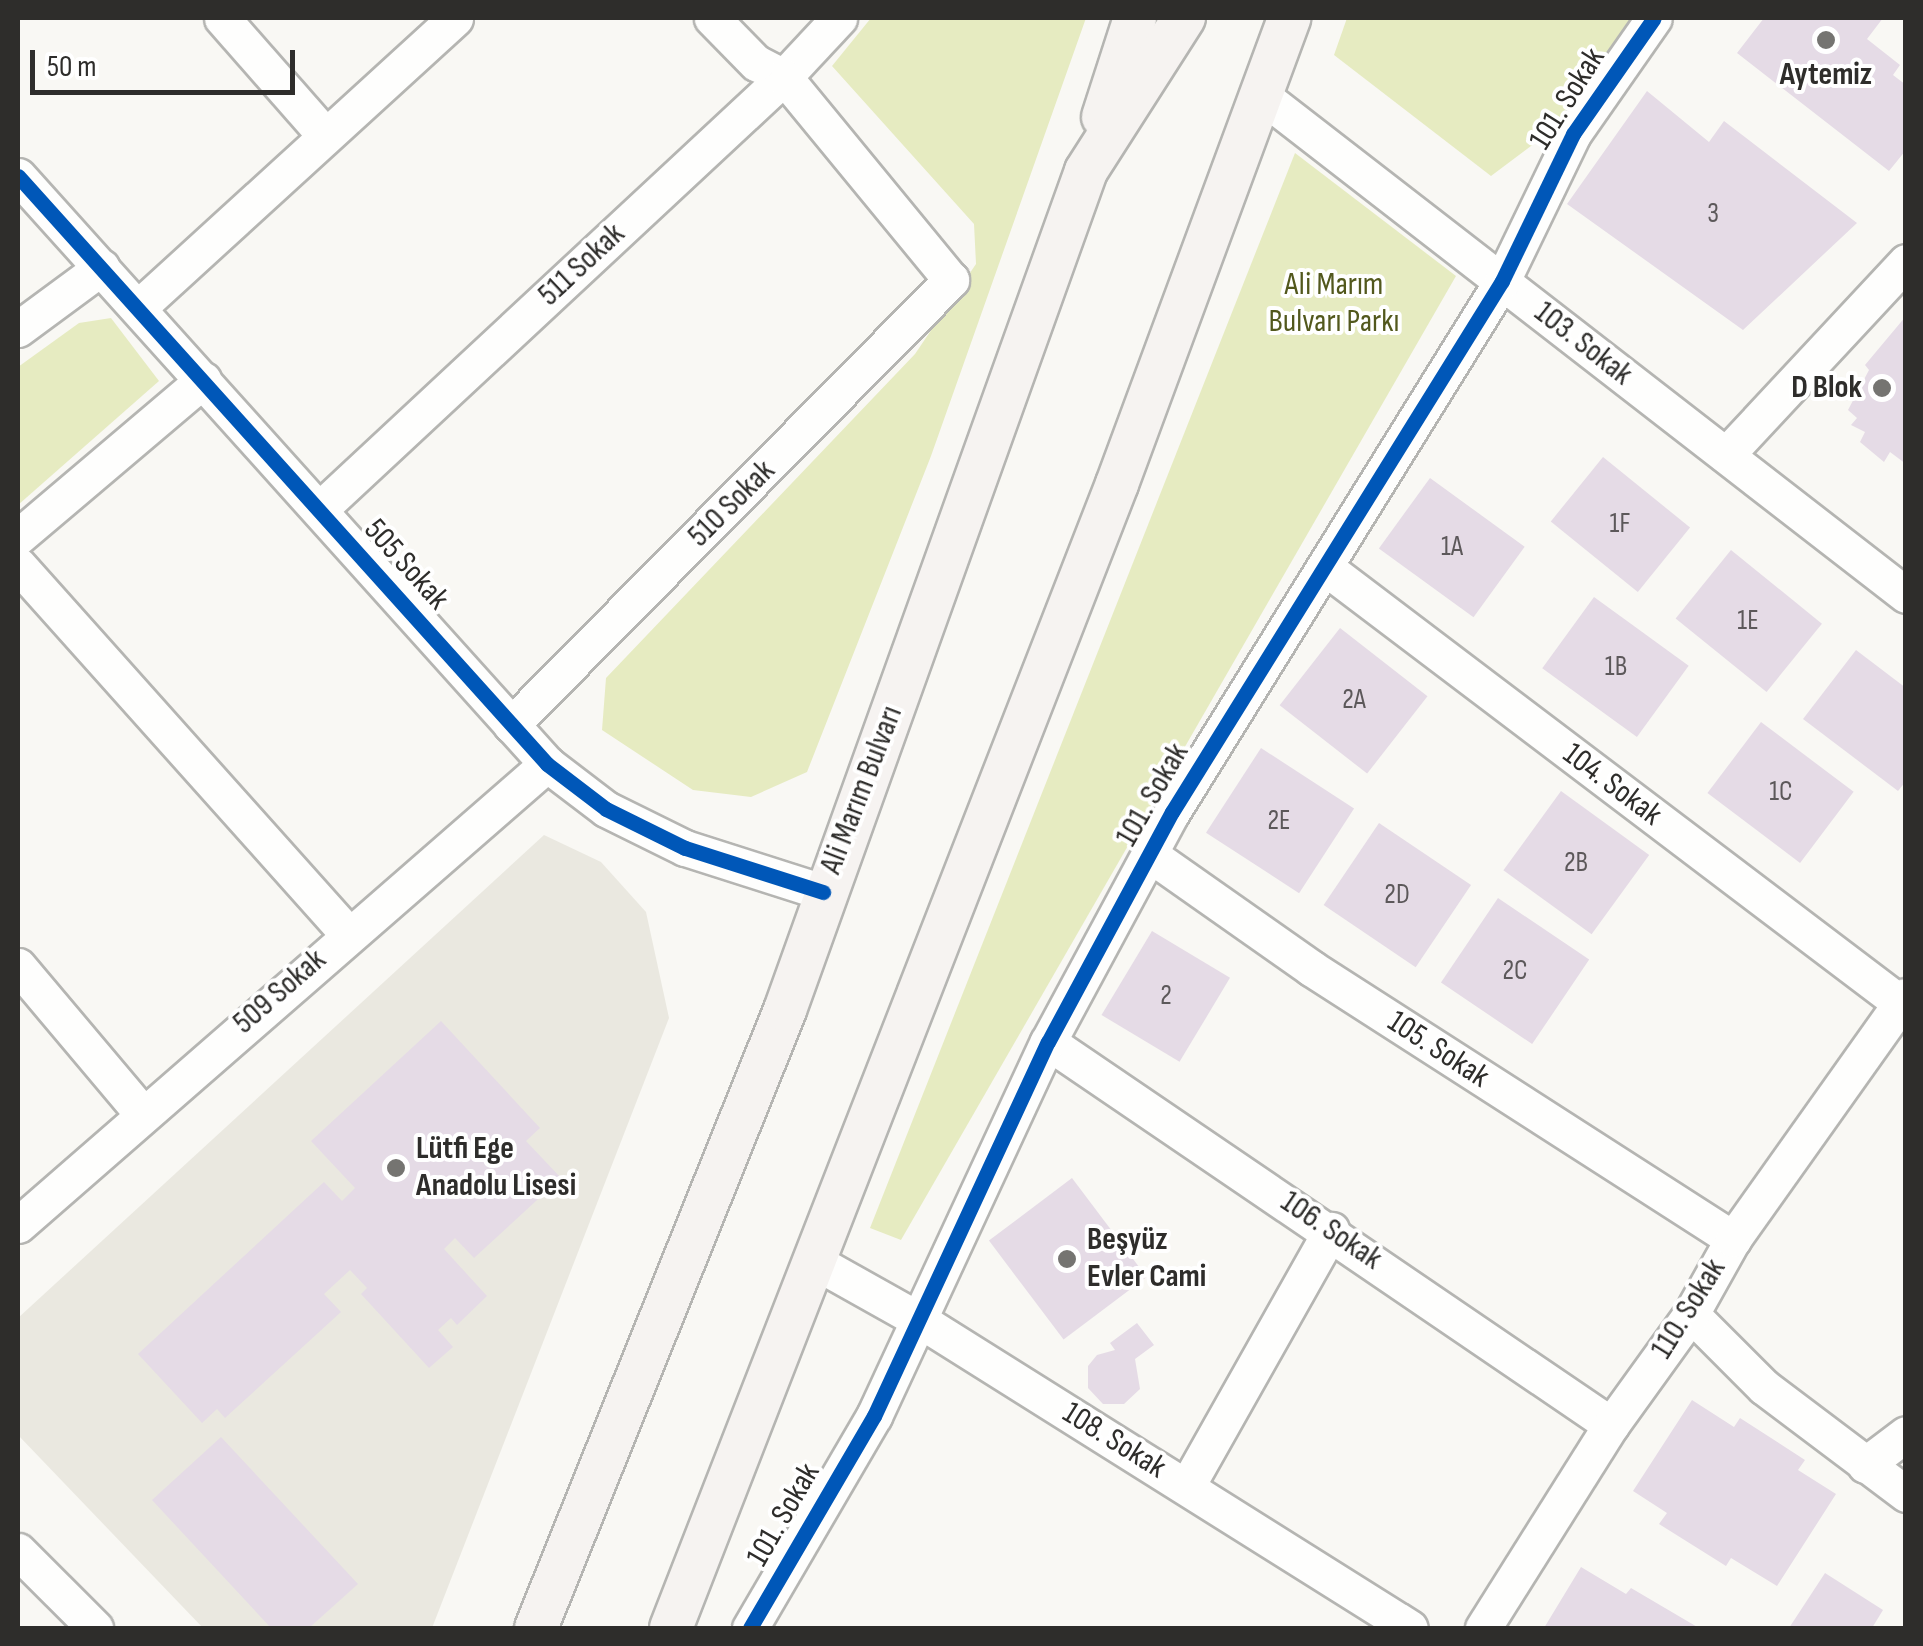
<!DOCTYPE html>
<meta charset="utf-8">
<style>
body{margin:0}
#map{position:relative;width:1923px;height:1646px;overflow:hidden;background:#f9f8f4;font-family:"Sofia Sans Condensed",sans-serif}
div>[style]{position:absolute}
.built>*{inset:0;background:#eae8e0}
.green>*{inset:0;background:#e6ebc1}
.building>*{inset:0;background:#e5dbe6;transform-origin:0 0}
.roads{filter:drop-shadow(2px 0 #b5b5b2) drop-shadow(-2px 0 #b5b5b2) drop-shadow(0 2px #b5b5b2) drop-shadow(0 -2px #b5b5b2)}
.minor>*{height:35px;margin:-17.5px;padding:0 17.5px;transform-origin:17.5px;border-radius:17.5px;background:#fefefd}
.major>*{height:42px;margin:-21px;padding:0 21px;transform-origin:21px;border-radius:21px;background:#f6f3f1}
.cycleway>*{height:15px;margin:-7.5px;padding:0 7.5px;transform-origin:7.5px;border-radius:7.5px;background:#0057b8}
.dots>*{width:28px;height:28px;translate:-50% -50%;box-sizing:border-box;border:5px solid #fff;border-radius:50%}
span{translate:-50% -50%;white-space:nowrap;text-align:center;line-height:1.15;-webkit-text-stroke:8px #fff;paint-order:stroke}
.number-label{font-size:28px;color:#5c585a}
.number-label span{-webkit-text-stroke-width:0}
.poi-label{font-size:32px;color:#2e2d2b;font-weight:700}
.right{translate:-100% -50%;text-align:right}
.left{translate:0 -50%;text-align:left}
.street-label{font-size:32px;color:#2e2d2b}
.park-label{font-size:32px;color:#52581d}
.frame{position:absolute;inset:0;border:20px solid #2e2d2b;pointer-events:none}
.scale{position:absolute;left:30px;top:50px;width:265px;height:45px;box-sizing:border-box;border:5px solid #2e2d2b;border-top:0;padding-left:12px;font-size:30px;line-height:35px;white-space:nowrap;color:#2e2d2b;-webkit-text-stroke:8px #fff;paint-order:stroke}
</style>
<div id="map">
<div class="built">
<i style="clip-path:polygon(544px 835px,601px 862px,646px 912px,669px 1018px,432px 1628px,203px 1628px,18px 1435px,18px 1318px)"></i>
</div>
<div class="green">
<i style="clip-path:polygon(871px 18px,1086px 18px,931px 456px,807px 772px,751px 797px,693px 790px,602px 730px,606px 678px,915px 354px,976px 264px,974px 224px,832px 66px)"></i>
<i style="clip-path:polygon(1347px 18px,1635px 18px,1563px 122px,1491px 176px,1334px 55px)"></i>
<i style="clip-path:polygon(1295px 153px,1456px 276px,901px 1240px,870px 1228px)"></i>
<i style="clip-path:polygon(111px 318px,159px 381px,18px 505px,18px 367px,79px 323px)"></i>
</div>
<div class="building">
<i style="clip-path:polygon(1764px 18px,1883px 18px,1867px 39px,1900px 65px,1893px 75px,1906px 85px,1906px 150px,1889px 171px,1737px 53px)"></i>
<i style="clip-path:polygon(1647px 91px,1709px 142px,1724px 121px,1857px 223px,1743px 330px,1567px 204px)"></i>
<i style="clip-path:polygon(1906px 316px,1906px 464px,1890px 452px,1884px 462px,1860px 442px,1865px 432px,1851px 425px,1857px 418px,1848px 410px,1869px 370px,1865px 365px)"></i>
<i style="left:1603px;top:457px;width:112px;height:83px;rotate:39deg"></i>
<i style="left:1430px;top:478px;width:117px;height:87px;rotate:36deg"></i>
<i style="left:1731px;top:550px;width:117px;height:88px;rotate:39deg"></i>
<i style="left:1594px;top:597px;width:117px;height:88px;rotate:36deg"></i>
<i style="left:1340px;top:628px;width:111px;height:98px;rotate:38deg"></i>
<i style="clip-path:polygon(1856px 650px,1906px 688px,1906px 781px,1898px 791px,1803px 719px)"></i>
<i style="left:1761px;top:722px;width:116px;height:89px;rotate:37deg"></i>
<i style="left:1261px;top:748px;width:111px;height:101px;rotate:33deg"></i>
<i style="left:1561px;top:791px;width:109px;height:98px;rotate:36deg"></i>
<i style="left:1379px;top:823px;width:111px;height:99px;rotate:34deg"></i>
<i style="left:1498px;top:898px;width:110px;height:102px;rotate:34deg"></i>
<i style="left:1152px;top:931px;width:91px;height:98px;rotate:31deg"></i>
<i style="clip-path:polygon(441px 1021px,540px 1128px,526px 1141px,561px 1178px,474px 1258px,455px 1238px,444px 1249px,487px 1296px,457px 1325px,451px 1318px,438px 1330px,453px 1347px,429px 1368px,361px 1294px,367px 1288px,350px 1270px,324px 1294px,341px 1312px,225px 1418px,217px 1409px,202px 1423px,138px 1354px,324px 1182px,342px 1201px,355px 1188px,311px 1141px)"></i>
<i style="left:1072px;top:1178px;width:124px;height:104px;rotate:53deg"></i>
<i style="clip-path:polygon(1137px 1323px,1154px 1345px,1135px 1359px,1140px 1389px,1124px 1404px,1103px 1404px,1088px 1388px,1088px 1366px,1097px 1355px,1115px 1350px,1110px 1343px)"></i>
<i style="clip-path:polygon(1692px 1400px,1734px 1427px,1740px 1418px,1805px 1460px,1798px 1470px,1836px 1494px,1777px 1586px,1731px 1558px,1726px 1566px,1659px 1524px,1667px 1513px,1633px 1491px)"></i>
<i style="clip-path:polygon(221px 1437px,358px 1584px,309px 1628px,271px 1628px,152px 1500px)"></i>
<i style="clip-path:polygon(1581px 1567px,1626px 1594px,1631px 1588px,1699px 1628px,1544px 1628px)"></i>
<i style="clip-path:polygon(1825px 1573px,1883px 1610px,1872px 1628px,1789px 1628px)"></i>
</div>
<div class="roads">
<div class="minor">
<i style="left:222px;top:18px;width:154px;rotate:48.7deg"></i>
<i style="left:1261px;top:95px;width:816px;rotate:37.78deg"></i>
<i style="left:18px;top:176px;width:791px;rotate:48.02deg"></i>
<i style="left:547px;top:764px;width:74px;rotate:37.3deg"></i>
<i style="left:606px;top:809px;width:88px;rotate:26.3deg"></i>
<i style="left:685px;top:848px;width:145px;rotate:17.7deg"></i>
<i style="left:139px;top:307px;width:428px;rotate:-42.4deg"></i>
<i style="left:18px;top:329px;width:104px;rotate:-36.4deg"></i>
<i style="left:1726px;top:455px;width:264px;rotate:-47deg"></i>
<i style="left:320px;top:509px;width:634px;rotate:-42.95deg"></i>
<i style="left:784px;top:77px;width:81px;rotate:-47deg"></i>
<i style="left:18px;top:537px;width:243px;rotate:-40.3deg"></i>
<i style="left:18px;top:565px;width:494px;rotate:48.2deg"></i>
<i style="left:1326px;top:568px;width:719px;rotate:37.14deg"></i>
<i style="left:511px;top:725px;width:626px;rotate:-45.32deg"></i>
<i style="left:951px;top:280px;width:263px;rotate:-129.4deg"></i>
<i style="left:784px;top:77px;width:31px;rotate:-153deg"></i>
<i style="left:756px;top:63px;width:63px;rotate:-134.4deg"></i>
<i style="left:1149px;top:854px;width:198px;rotate:35.1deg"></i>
<i style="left:1311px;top:968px;width:502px;rotate:32.71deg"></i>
<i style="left:18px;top:966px;width:192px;rotate:49.9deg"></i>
<i style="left:1048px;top:1042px;width:681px;rotate:34.23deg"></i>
<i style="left:18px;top:1225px;width:702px;rotate:-41.07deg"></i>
<i style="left:814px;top:1261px;width:123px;rotate:29.3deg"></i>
<i style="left:921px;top:1321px;width:577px;rotate:32.12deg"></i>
<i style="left:1691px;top:1314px;width:103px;rotate:45deg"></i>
<i style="left:1764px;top:1387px;width:178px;rotate:37deg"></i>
<i style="left:1865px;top:1465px;width:51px;rotate:-37.1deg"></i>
<i style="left:1187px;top:1486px;width:294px;rotate:-60.6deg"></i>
<i style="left:18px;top:1551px;width:109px;rotate:45deg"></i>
<i style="left:750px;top:1628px;width:246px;rotate:-59.7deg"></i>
<i style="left:874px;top:1416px;width:412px;rotate:-65.1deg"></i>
<i style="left:1048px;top:1042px;width:261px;rotate:-61.7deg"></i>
<i style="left:1172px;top:812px;width:625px;rotate:-58.14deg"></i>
<i style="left:1502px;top:281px;width:163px;rotate:-64.2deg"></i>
<i style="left:1573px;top:134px;width:141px;rotate:-55.1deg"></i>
<i style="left:1483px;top:1628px;width:240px;rotate:-57.8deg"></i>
<i style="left:1611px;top:1425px;width:137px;rotate:-54.2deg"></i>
<i style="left:1691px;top:1314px;width:86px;rotate:-60.8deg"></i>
<i style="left:1733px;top:1239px;width:298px;rotate:-54.6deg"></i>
</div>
<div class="major">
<i style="left:1103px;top:117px;width:104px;rotate:-72.1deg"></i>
<i style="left:536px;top:1628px;width:666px;rotate:-68.05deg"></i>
<i style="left:785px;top:1010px;width:891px;rotate:-70.26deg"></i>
<i style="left:1086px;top:171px;width:182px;rotate:-57.4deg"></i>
<i style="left:671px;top:1628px;width:1228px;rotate:-68.7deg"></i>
<i style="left:1117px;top:484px;width:497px;rotate:-69.7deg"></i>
</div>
</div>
<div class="cycleway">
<i style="left:18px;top:176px;width:791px;rotate:48.02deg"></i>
<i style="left:547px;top:764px;width:74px;rotate:37.3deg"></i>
<i style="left:606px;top:809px;width:88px;rotate:26.3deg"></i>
<i style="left:685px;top:848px;width:145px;rotate:17.7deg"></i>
<i style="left:750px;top:1628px;width:246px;rotate:-59.7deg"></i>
<i style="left:874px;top:1416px;width:412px;rotate:-65.1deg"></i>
<i style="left:1048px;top:1042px;width:261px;rotate:-61.7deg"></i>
<i style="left:1172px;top:812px;width:625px;rotate:-58.14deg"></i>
<i style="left:1502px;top:281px;width:163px;rotate:-64.2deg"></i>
<i style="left:1573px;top:134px;width:141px;rotate:-55.1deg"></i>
</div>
<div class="dots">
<i style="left:1826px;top:40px;background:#757471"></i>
<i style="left:1882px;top:388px;background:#757471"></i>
<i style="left:396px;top:1168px;background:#757471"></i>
<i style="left:1067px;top:1259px;background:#757471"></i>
</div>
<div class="number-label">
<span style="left:1713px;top:214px">3</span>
<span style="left:1620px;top:524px">1F</span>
<span style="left:1452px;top:547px">1A</span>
<span style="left:1748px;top:621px">1E</span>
<span style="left:1616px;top:667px">1B</span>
<span style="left:1354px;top:700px">2A</span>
<span style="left:1781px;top:792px">1C</span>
<span style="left:1279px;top:821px">2E</span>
<span style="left:1576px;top:863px">2B</span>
<span style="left:1397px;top:895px">2D</span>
<span style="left:1515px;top:971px">2C</span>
<span style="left:1166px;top:996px">2</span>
</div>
<div class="poi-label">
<span style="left:1826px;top:75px">Aytemiz</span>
<span class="right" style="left:1862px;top:388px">D Blok</span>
<span class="left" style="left:416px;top:1168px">Lütfi Ege<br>Anadolu Lisesi</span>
<span class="left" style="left:1087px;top:1259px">Beşyüz<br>Evler Cami</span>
</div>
<div class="street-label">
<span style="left:1568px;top:99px;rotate:-58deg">101. Sokak</span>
<span style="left:582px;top:265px;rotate:-43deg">511 Sokak</span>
<span style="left:1583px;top:344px;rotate:38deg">103. Sokak</span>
<span style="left:732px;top:504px;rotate:-45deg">510 Sokak</span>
<span style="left:406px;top:565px;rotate:48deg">505 Sokak</span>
<span style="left:1612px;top:785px;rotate:37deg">104. Sokak</span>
<span style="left:862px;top:790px;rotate:-69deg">Ali Marım Bulvarı</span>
<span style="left:1153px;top:795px;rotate:-60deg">101. Sokak</span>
<span style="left:280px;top:992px;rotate:-41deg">509 Sokak</span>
<span style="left:1438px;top:1050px;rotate:33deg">105. Sokak</span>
<span style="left:1331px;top:1231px;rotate:34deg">106. Sokak</span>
<span style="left:1689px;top:1309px;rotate:-58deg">110. Sokak</span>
<span style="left:1114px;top:1441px;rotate:32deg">108. Sokak</span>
<span style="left:784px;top:1515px;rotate:-60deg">101. Sokak</span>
</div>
<div class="park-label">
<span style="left:1334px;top:304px">Ali Marım<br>Bulvarı Parkı</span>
</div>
<div class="frame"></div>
<div class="scale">50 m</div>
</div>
